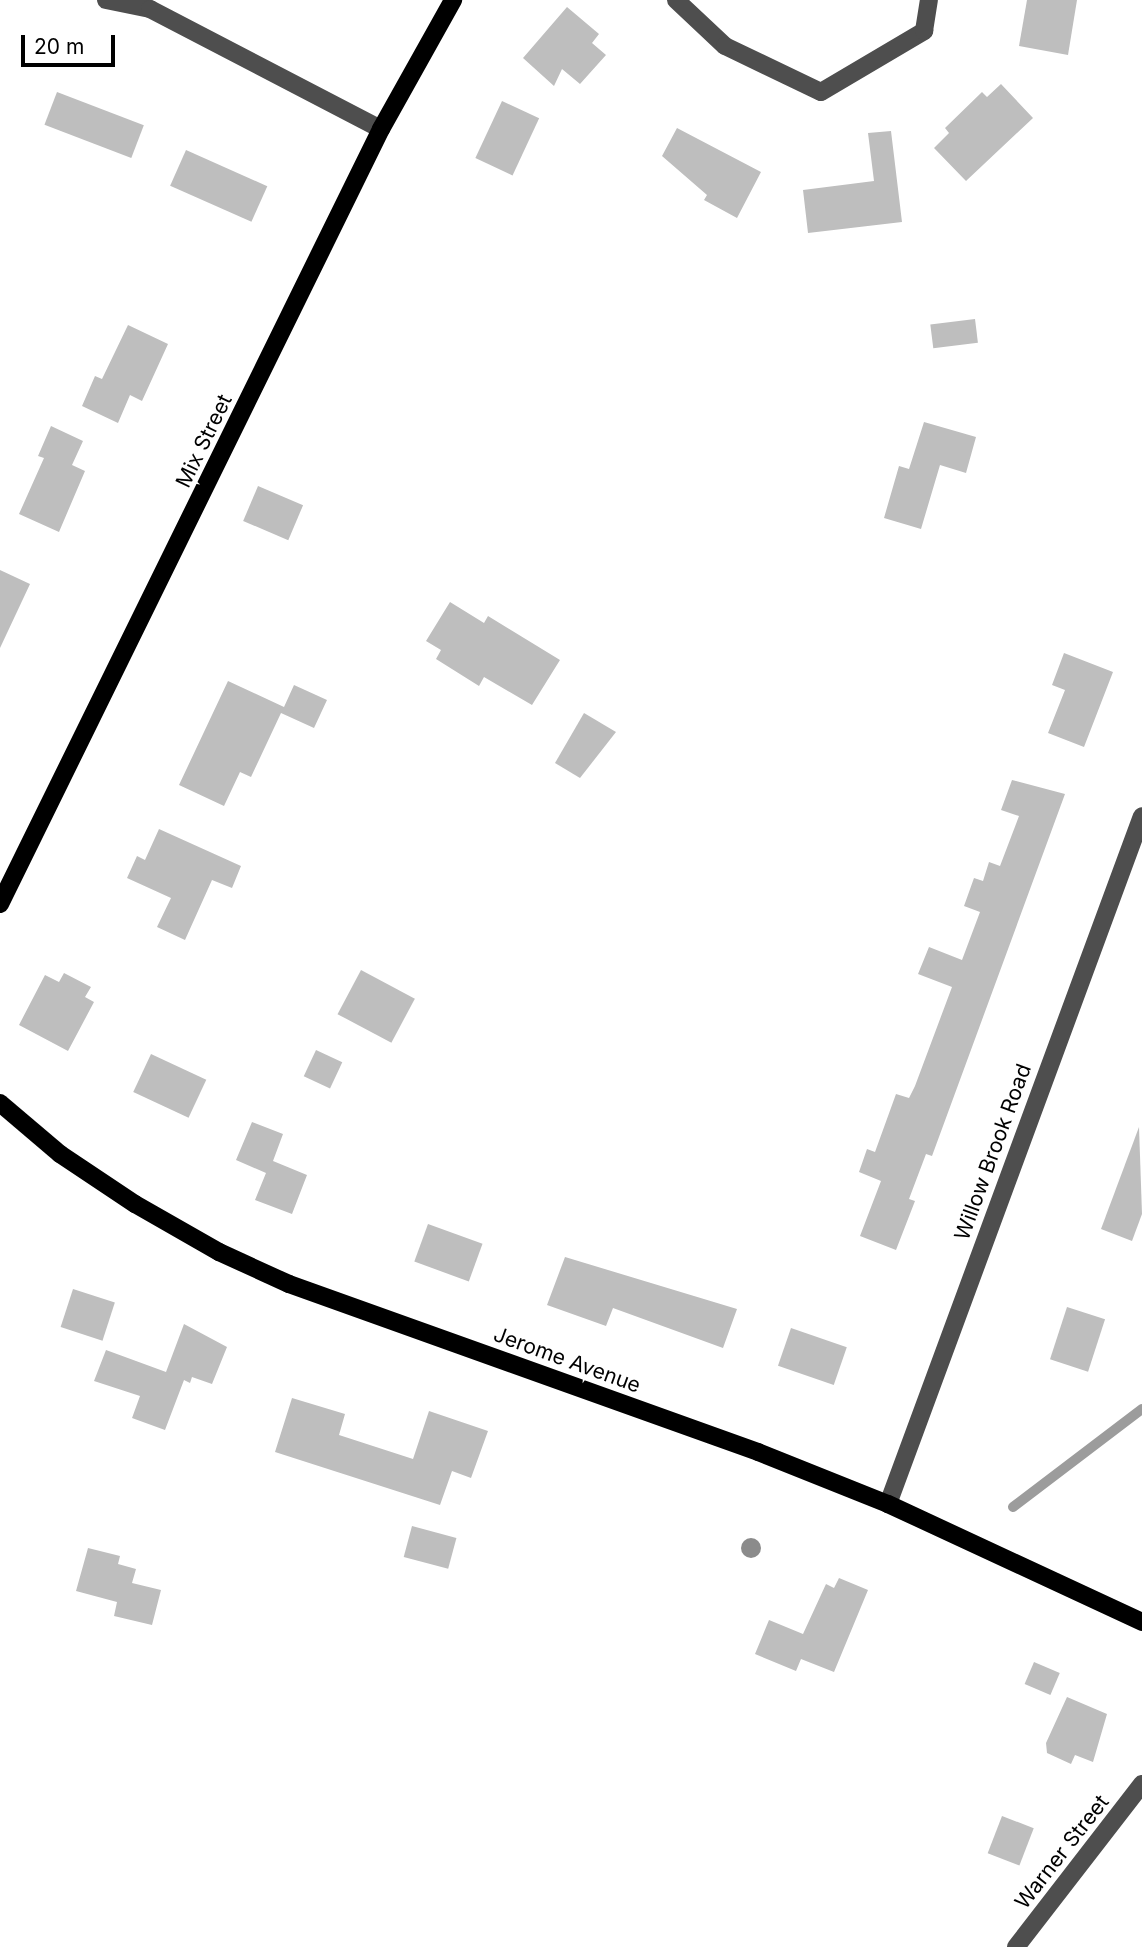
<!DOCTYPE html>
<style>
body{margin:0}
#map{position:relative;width:1142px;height:1947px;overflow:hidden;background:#fff;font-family:Inter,sans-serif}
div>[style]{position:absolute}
.stream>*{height:10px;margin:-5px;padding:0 5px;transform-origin:5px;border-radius:5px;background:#9c9c9c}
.building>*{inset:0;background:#bebebe;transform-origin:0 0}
.minor>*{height:18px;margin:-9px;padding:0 9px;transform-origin:9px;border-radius:9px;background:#4e4e4e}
.major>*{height:18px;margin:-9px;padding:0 9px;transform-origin:9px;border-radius:9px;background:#000}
.trees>*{width:20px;height:20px;margin:-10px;border-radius:50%;background:#8b8b8b}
span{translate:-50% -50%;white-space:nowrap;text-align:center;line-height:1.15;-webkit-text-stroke:6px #fff;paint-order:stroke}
.street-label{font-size:21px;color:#000}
.scale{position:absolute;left:21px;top:35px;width:94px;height:32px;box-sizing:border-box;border:4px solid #000;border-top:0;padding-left:9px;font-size:21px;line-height:24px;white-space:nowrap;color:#000;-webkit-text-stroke:5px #fff;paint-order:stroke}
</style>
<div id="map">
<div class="stream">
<i style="left:1013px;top:1507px;width:162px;rotate:-37.2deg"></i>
</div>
<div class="building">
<i style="clip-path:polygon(1027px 0,1077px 0,1068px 55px,1019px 46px)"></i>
<i style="clip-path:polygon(567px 7px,599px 34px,592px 43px,606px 55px,580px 84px,562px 69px,554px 86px,523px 58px)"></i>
<i style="clip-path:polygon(1001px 84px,1033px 118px,966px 181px,934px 148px,949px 133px,945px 128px,982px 92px,987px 97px)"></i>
<i style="left:57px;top:92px;width:93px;height:35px;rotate:21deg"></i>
<i style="left:502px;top:101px;width:41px;height:63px;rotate:25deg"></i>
<i style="clip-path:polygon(677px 128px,761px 172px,737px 218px,704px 200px,707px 195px,662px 156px)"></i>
<i style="clip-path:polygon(891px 131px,902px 222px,808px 233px,803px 190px,874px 181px,868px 133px)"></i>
<i style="left:186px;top:150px;width:89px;height:39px;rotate:24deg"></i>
<i style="left:975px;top:319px;width:24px;height:45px;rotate:83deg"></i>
<i style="clip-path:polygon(128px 325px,168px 344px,142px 401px,130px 395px,118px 423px,82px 406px,95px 376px,102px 379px)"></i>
<i style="clip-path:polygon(924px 422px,976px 437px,966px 473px,940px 465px,921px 529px,884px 518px,899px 466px,909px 469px)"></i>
<i style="clip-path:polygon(51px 426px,83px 441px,72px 465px,85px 471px,59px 532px,19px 514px,44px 458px,38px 456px)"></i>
<i style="left:258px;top:486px;width:49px;height:38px;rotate:23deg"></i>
<i style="clip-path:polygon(0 570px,30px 584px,0 648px)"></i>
<i style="clip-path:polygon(450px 602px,484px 623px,488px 616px,560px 660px,532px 705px,484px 677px,479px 686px,436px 659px,441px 650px,426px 641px)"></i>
<i style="clip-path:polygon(1064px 653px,1113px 672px,1084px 747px,1048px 733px,1065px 690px,1052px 685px)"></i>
<i style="clip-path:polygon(228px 681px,284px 707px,294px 685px,327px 700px,314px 728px,281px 713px,251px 777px,240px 772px,224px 806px,179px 785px)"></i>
<i style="clip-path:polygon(584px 713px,616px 732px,580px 778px,555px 763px)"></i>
<i style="clip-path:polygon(1012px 780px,1065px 794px,932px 1156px,926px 1154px,909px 1199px,915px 1201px,896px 1250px,860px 1236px,881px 1181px,859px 1172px,867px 1149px,875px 1152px,896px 1094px,909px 1098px,915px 1086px,952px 987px,918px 974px,929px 947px,962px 960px,980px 912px,964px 906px,974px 878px,983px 881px,989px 862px,1000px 866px,1019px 816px,1001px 810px)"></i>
<i style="clip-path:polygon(159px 829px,241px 866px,232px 888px,212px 880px,185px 940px,157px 927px,171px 898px,127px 878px,137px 856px,145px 860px)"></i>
<i style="left:361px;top:970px;width:61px;height:50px;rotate:28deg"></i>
<i style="clip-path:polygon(64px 973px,91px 987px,85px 997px,94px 1002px,68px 1051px,19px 1025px,45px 975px,59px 982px)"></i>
<i style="left:316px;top:1050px;width:29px;height:29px;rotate:25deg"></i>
<i style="left:151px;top:1054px;width:61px;height:42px;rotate:25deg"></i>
<i style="clip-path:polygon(252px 1122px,283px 1134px,273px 1161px,307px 1175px,292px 1214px,255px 1200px,266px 1173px,236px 1160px)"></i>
<i style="clip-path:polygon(1139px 1127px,1142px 1214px,1132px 1241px,1101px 1229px)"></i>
<i style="left:428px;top:1224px;width:58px;height:40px;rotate:20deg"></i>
<i style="clip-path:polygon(565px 1257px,737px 1309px,723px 1348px,613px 1308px,606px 1326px,547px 1305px)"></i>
<i style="left:73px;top:1289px;width:44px;height:40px;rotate:18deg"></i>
<i style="left:1067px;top:1307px;width:40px;height:55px;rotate:18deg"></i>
<i style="clip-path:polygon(184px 1324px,227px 1347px,212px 1384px,192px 1377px,190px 1383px,184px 1380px,165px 1430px,132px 1418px,140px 1396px,94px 1381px,106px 1350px,166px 1372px)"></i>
<i style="left:791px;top:1328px;width:59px;height:40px;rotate:19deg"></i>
<i style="clip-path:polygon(292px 1398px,345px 1414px,339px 1435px,413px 1459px,429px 1411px,488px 1431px,471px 1478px,452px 1471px,440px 1505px,275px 1452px)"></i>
<i style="left:412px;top:1526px;width:46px;height:32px;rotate:15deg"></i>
<i style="clip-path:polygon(88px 1548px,120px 1556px,118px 1564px,136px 1569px,132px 1583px,161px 1590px,152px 1625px,114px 1616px,117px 1602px,76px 1591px)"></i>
<i style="clip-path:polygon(839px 1578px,868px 1590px,834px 1672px,801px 1659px,796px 1671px,755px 1654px,769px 1620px,803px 1634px,826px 1584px,834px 1588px)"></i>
<i style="left:1034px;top:1662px;width:28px;height:24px;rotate:23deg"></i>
<i style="clip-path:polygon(1067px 1697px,1107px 1714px,1093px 1762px,1075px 1755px,1071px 1764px,1047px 1753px,1046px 1743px)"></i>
<i style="left:1002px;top:1816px;width:34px;height:40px;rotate:21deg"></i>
</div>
<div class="minor">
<i style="left:106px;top:0;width:45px;rotate:11.6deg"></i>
<i style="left:150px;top:9px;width:260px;rotate:27.5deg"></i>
<i style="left:676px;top:0;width:67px;rotate:43.2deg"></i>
<i style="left:725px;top:46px;width:106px;rotate:25.6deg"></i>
<i style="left:821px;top:92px;width:120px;rotate:-30.6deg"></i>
<i style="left:924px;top:31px;width:31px;rotate:-81deg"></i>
<i style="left:888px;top:1504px;width:733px;rotate:-69.74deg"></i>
<i style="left:1016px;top:1947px;width:206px;rotate:-52.3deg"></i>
</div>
<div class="major">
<i style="left:0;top:904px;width:864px;rotate:-63.82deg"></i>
<i style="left:381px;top:129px;width:148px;rotate:-60.8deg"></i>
<i style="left:0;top:1103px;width:79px;rotate:40.4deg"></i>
<i style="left:60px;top:1154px;width:90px;rotate:33.7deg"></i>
<i style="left:135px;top:1204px;width:97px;rotate:29.7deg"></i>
<i style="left:219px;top:1252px;width:77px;rotate:24.6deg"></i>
<i style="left:289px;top:1284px;width:498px;rotate:19.7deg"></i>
<i style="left:758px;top:1452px;width:140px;rotate:21.8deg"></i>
<i style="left:888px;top:1504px;width:280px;rotate:24.9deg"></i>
</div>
<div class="trees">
<i style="left:751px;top:1548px"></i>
</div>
<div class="street-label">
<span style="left:204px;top:441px;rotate:-64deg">Mix Street</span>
<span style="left:993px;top:1152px;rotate:-70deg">Willow Brook Road</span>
<span style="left:567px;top:1360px;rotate:20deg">Jerome Avenue</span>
<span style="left:1062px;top:1852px;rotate:-52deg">Warner Street</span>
</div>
<div class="scale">20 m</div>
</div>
